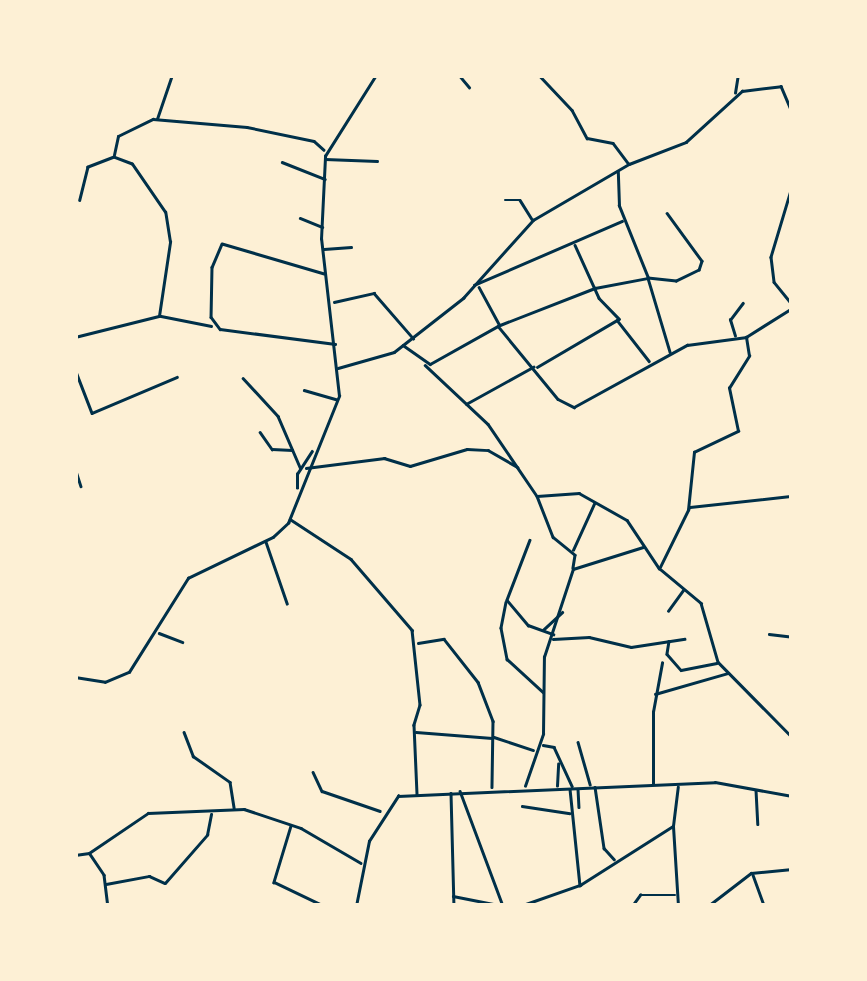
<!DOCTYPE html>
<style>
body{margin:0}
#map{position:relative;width:867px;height:981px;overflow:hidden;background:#fdf0d5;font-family:Commissioner,sans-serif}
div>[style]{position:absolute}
.minor>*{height:2.5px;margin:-1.25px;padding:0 1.25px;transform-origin:1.25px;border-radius:1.25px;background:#003049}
span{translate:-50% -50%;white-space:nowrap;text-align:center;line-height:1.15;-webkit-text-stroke:9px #fdf0d5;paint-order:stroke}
.frame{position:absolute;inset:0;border:78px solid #fdf0d5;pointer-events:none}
</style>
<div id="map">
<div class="minor">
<i style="left:459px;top:75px;width:16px;rotate:50deg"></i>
<i style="left:539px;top:75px;width:48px;rotate:46.7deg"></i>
<i style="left:572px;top:110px;width:32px;rotate:62deg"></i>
<i style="left:587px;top:138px;width:26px;rotate:11deg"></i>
<i style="left:613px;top:143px;width:26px;rotate:53deg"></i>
<i style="left:629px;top:164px;width:61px;rotate:-21.1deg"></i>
<i style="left:686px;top:142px;width:76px;rotate:-42.3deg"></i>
<i style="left:742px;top:91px;width:39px;rotate:-7deg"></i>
<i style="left:781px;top:86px;width:28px;rotate:67deg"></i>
<i style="left:735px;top:93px;width:18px;rotate:-81deg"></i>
<i style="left:157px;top:119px;width:46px;rotate:-71.2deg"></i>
<i style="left:792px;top:126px;width:18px;rotate:90deg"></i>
<i style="left:114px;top:155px;width:19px;rotate:-78deg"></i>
<i style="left:118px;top:136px;width:39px;rotate:-26deg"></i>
<i style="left:153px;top:119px;width:94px;rotate:4.9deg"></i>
<i style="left:247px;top:127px;width:68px;rotate:11.8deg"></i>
<i style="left:314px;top:141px;width:13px;rotate:42deg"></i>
<i style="left:325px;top:159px;width:52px;rotate:2.2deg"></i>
<i style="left:282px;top:162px;width:46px;rotate:21.6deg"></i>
<i style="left:792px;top:187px;width:73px;rotate:106.7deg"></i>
<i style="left:771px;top:257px;width:25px;rotate:83deg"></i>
<i style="left:774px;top:282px;width:28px;rotate:51deg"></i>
<i style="left:505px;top:200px;width:15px"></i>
<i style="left:520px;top:200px;width:22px;rotate:58deg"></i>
<i style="left:667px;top:213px;width:59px;rotate:53.9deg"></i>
<i style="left:702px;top:261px;width:9px;rotate:108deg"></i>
<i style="left:699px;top:270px;width:25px;rotate:154deg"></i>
<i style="left:676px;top:281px;width:28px;rotate:-174deg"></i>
<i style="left:648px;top:278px;width:77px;rotate:73.4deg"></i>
<i style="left:300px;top:218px;width:24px;rotate:22deg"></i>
<i style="left:575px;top:245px;width:58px;rotate:65.6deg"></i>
<i style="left:599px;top:298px;width:29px;rotate:46deg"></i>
<i style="left:324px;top:249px;width:27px;rotate:-4deg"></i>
<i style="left:324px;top:274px;width:106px;rotate:-163.6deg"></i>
<i style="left:222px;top:244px;width:25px;rotate:113deg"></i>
<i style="left:212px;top:267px;width:50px;rotate:91.1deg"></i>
<i style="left:211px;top:317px;width:15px;rotate:53deg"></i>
<i style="left:220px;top:329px;width:116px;rotate:7.4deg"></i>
<i style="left:474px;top:285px;width:161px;rotate:-23.4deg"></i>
<i style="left:479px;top:287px;width:42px;rotate:61.6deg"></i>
<i style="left:334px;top:302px;width:41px;rotate:-12.7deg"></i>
<i style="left:374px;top:293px;width:60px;rotate:49.1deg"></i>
<i style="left:161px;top:316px;width:51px;rotate:11.3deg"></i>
<i style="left:500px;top:325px;width:102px;rotate:-21.3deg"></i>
<i style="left:595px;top:288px;width:54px;rotate:-10.7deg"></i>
<i style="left:648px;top:278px;width:78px;rotate:-111.9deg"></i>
<i style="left:619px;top:206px;width:34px;rotate:-92deg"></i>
<i style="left:735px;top:336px;width:17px;rotate:-107deg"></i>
<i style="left:730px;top:320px;width:21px;rotate:-53deg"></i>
<i style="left:75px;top:337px;width:87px;rotate:-14deg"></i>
<i style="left:159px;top:316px;width:75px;rotate:-81.5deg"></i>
<i style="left:170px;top:242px;width:30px;rotate:-99deg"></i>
<i style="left:165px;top:212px;width:58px;rotate:-124.5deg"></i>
<i style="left:132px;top:164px;width:19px;rotate:-159deg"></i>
<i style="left:114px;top:157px;width:28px;rotate:159deg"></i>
<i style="left:88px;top:167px;width:34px;rotate:104deg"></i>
<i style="left:403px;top:345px;width:33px;rotate:35deg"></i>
<i style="left:430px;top:364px;width:78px;rotate:-29.2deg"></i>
<i style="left:498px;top:326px;width:94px;rotate:50.6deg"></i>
<i style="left:558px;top:399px;width:18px;rotate:27deg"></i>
<i style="left:574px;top:407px;width:129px;rotate:-28.8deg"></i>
<i style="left:687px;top:345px;width:60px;rotate:-7.7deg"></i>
<i style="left:746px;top:337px;width:54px;rotate:-32.2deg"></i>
<i style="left:425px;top:365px;width:86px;rotate:43.1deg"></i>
<i style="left:488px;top:424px;width:87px;rotate:55.8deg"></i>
<i style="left:537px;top:496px;width:44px;rotate:68.7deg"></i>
<i style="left:553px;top:537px;width:28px;rotate:39deg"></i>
<i style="left:575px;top:555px;width:13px;rotate:99deg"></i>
<i style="left:537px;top:367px;width:93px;rotate:-30.4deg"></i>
<i style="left:617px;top:320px;width:52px;rotate:52deg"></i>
<i style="left:338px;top:368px;width:58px;rotate:-15.9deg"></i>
<i style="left:394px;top:352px;width:88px;rotate:-38deg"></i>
<i style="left:463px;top:298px;width:105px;rotate:-48.1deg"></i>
<i style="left:533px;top:220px;width:111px;rotate:-30.3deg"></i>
<i style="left:75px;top:369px;width:47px;rotate:68.9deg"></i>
<i style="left:92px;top:413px;width:92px;rotate:-23deg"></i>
<i style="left:243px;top:378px;width:52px;rotate:47.4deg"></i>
<i style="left:278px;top:416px;width:56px;rotate:66.7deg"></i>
<i style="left:304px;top:390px;width:33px;rotate:16deg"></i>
<i style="left:466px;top:404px;width:77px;rotate:-28.9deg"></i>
<i style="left:260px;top:432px;width:21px;rotate:55deg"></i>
<i style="left:272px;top:449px;width:20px;rotate:3deg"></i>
<i style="left:75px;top:468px;width:19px;rotate:72deg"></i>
<i style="left:306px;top:468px;width:79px;rotate:-7.3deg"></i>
<i style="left:384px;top:458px;width:27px;rotate:17deg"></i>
<i style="left:410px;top:466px;width:59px;rotate:-16.6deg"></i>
<i style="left:467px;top:449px;width:21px;rotate:3deg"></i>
<i style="left:488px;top:450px;width:34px;rotate:30deg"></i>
<i style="left:297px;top:488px;width:14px;rotate:-90deg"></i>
<i style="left:297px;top:474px;width:27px;rotate:-57deg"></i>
<i style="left:537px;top:496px;width:42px;rotate:-4.1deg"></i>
<i style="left:579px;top:493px;width:55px;rotate:29.4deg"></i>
<i style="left:627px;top:520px;width:58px;rotate:56.3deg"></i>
<i style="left:659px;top:568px;width:55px;rotate:39.8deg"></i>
<i style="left:701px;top:603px;width:61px;rotate:73.9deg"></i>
<i style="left:718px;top:662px;width:105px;rotate:45.4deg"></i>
<i style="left:690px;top:507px;width:103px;rotate:-6.2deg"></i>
<i style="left:290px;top:519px;width:73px;rotate:33.3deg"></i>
<i style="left:351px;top:559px;width:94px;rotate:49.3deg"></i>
<i style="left:412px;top:630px;width:75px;rotate:83.9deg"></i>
<i style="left:420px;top:705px;width:21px;rotate:107deg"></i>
<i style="left:414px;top:725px;width:70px;rotate:87.5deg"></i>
<i style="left:530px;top:540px;width:64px;rotate:111deg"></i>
<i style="left:507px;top:600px;width:33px;rotate:50deg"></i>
<i style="left:528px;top:625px;width:27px;rotate:20deg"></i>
<i style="left:266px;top:542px;width:65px;rotate:71deg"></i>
<i style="left:573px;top:550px;width:51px;rotate:-65.5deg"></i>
<i style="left:660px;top:567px;width:64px;rotate:-63.8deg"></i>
<i style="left:688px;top:510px;width:58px;rotate:-84.1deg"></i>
<i style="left:694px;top:452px;width:49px;rotate:-25.5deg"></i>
<i style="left:738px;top:431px;width:44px;rotate:-101.8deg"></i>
<i style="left:729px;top:388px;width:38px;rotate:-58deg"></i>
<i style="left:749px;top:356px;width:19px;rotate:-99deg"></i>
<i style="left:506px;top:602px;width:26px;rotate:101deg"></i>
<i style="left:501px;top:628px;width:32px;rotate:79deg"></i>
<i style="left:507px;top:659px;width:49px;rotate:42.5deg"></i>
<i style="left:668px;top:611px;width:26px;rotate:-54deg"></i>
<i style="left:543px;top:630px;width:26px;rotate:-43deg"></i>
<i style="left:159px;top:633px;width:25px;rotate:21deg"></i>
<i style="left:769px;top:634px;width:23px;rotate:7deg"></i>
<i style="left:553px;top:639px;width:36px;rotate:-3deg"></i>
<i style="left:589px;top:637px;width:43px;rotate:13.4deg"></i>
<i style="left:631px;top:647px;width:54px;rotate:-8.6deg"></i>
<i style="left:669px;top:641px;width:13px;rotate:99deg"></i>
<i style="left:667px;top:654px;width:21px;rotate:49deg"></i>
<i style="left:681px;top:670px;width:36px;rotate:-11deg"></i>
<i style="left:418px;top:643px;width:26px;rotate:-9deg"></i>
<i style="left:444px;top:639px;width:55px;rotate:51.7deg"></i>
<i style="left:478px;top:682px;width:42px;rotate:69deg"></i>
<i style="left:493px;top:721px;width:66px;rotate:90.9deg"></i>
<i style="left:75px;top:677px;width:30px;rotate:9deg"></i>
<i style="left:105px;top:682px;width:26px;rotate:-23deg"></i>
<i style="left:129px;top:672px;width:111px;rotate:-57.9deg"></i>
<i style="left:188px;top:578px;width:94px;rotate:-25.8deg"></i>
<i style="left:273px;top:537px;width:21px;rotate:-43deg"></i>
<i style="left:288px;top:523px;width:137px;rotate:-68.1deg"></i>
<i style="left:339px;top:396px;width:158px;rotate:-96.5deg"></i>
<i style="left:321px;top:239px;width:83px;rotate:-87.2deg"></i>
<i style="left:325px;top:156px;width:96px;rotate:-57.8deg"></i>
<i style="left:655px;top:694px;width:76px;rotate:-16deg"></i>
<i style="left:792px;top:707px;width:22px;rotate:90deg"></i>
<i style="left:184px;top:732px;width:26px;rotate:69deg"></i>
<i style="left:193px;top:756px;width:45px;rotate:35.1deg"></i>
<i style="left:230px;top:782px;width:26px;rotate:81deg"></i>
<i style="left:416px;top:732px;width:76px;rotate:4.5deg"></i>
<i style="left:494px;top:737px;width:41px;rotate:18.4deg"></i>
<i style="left:578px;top:742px;width:44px;rotate:74.1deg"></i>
<i style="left:543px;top:745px;width:11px;rotate:10deg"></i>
<i style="left:554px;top:747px;width:43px;rotate:65.2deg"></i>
<i style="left:313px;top:772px;width:21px;rotate:65deg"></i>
<i style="left:322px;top:791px;width:61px;rotate:19deg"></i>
<i style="left:653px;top:783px;width:71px;rotate:-90deg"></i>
<i style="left:653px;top:712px;width:50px;rotate:-79.6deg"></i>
<i style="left:525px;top:786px;width:55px;rotate:-70.9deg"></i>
<i style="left:543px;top:734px;width:77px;rotate:-89.3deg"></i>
<i style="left:544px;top:657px;width:93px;rotate:-71.8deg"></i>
<i style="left:573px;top:569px;width:73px;rotate:-17.4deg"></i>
<i style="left:557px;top:786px;width:22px;rotate:-87deg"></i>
<i style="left:595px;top:787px;width:62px;rotate:81.6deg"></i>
<i style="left:604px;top:848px;width:15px;rotate:48deg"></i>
<i style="left:570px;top:789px;width:97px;rotate:84.1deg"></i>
<i style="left:578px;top:789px;width:18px;rotate:87deg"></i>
<i style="left:756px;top:790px;width:34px;rotate:87deg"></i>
<i style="left:460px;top:791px;width:123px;rotate:69.5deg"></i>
<i style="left:451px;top:793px;width:113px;rotate:88.5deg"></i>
<i style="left:791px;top:794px;width:57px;rotate:-89deg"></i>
<i style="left:522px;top:806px;width:48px;rotate:8.5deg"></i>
<i style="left:291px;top:826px;width:59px;rotate:106.9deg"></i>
<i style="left:274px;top:882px;width:55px;rotate:25.6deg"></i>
<i style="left:90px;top:854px;width:25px;rotate:56deg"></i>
<i style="left:104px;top:875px;width:31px;rotate:83deg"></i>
<i style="left:75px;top:855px;width:14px;rotate:-8deg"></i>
<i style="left:89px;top:853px;width:71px;rotate:-34.1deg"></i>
<i style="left:148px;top:813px;width:96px;rotate:-2.4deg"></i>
<i style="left:244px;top:809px;width:60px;rotate:18.4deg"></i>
<i style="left:301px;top:828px;width:69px;rotate:30.3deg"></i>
<i style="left:753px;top:875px;width:33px;rotate:70deg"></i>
<i style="left:106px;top:884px;width:44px;rotate:-10.5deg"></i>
<i style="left:149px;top:876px;width:17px;rotate:24deg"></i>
<i style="left:165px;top:883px;width:64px;rotate:-48.8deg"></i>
<i style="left:207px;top:835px;width:21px;rotate:-79deg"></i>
<i style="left:453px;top:896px;width:51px;rotate:11.3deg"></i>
<i style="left:356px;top:906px;width:66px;rotate:-78.7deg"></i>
<i style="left:369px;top:841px;width:54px;rotate:-57.2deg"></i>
<i style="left:398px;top:796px;width:317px;rotate:-2.5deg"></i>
<i style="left:715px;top:782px;width:78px;rotate:10.3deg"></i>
<i style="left:520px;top:906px;width:64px;rotate:-19.3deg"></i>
<i style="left:580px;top:885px;width:110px;rotate:-32.4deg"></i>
<i style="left:632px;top:906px;width:14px;rotate:-54deg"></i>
<i style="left:640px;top:895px;width:35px"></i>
<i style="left:678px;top:906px;width:80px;rotate:-93.6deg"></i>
<i style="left:673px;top:826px;width:39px;rotate:-83deg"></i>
<i style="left:708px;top:906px;width:54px;rotate:-37.5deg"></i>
<i style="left:751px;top:873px;width:41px;rotate:-5.6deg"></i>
</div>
<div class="frame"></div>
</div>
